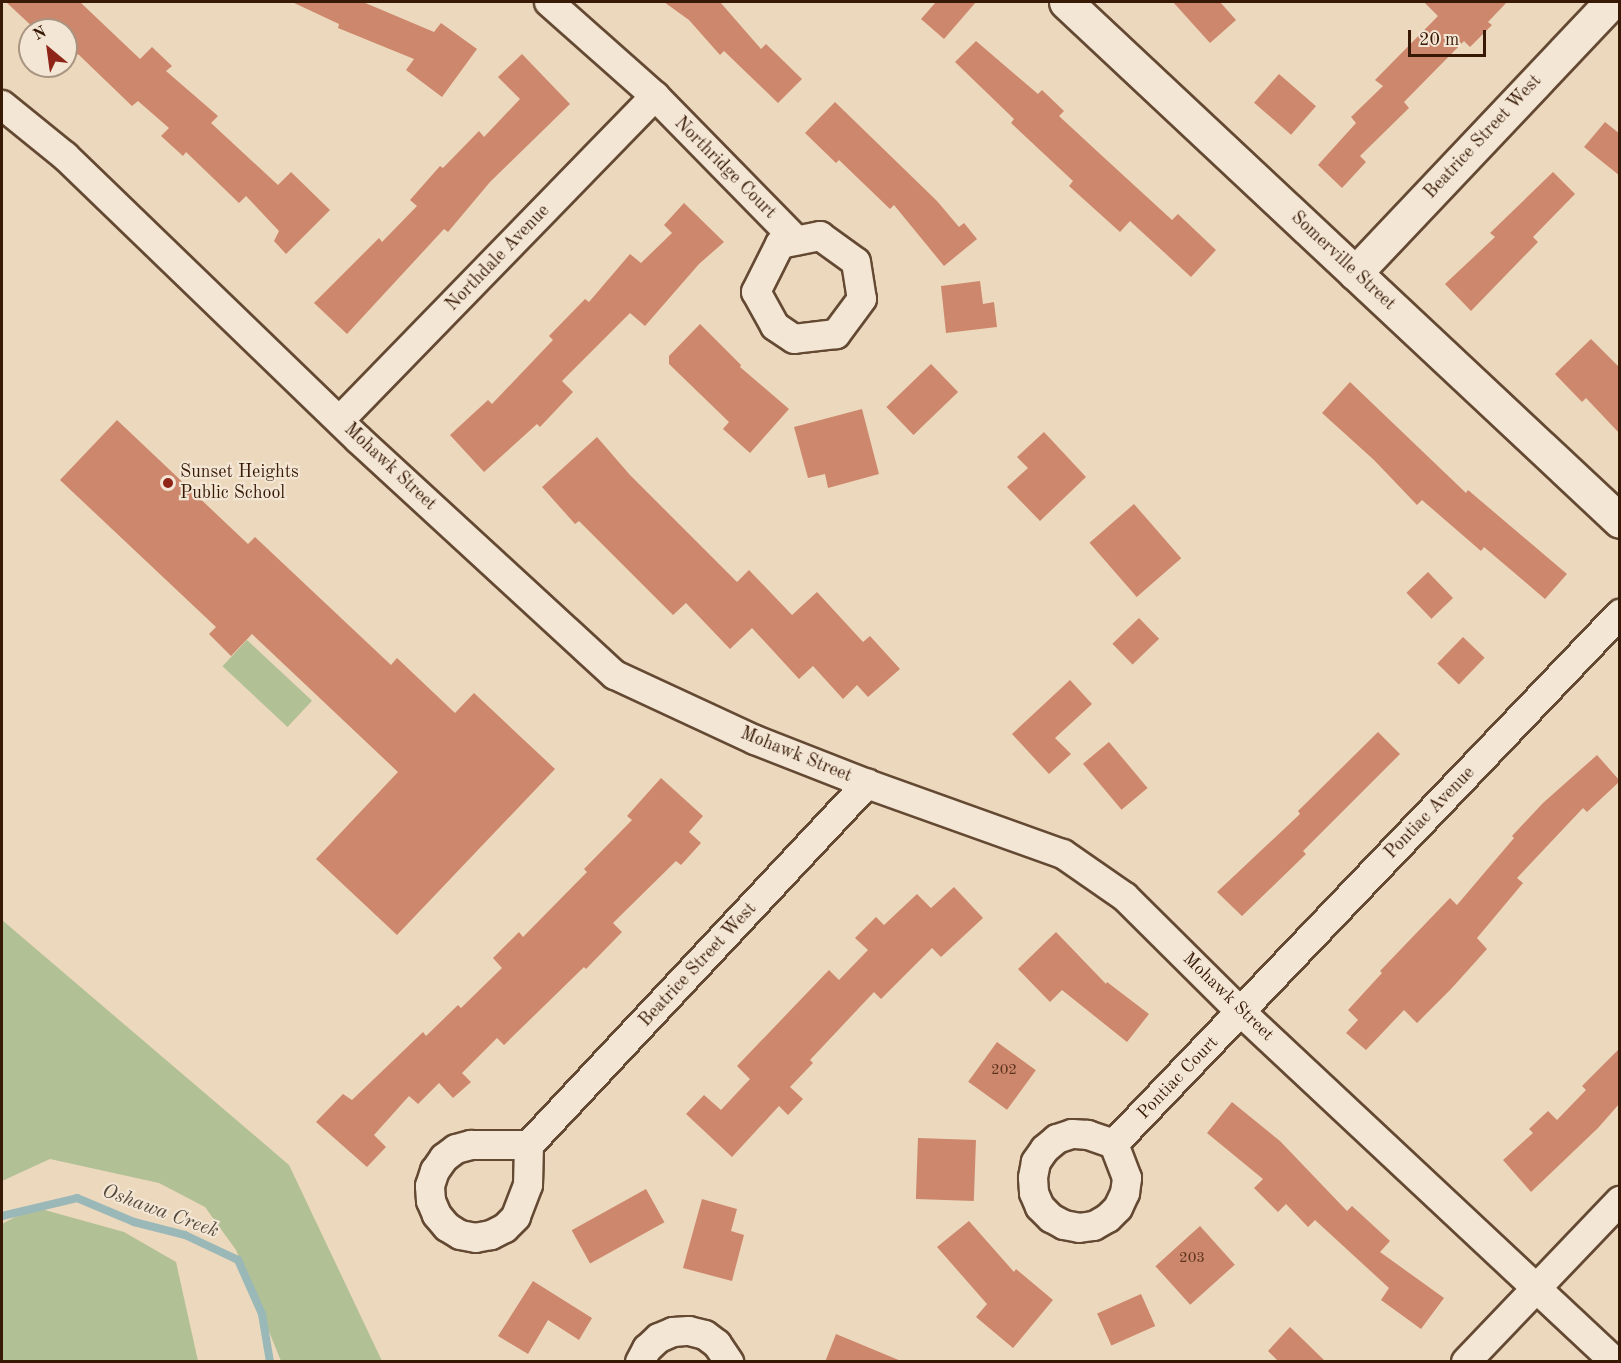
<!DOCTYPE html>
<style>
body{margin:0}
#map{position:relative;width:1621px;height:1363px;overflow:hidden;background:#ecd8bd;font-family:"Old Standard TT",serif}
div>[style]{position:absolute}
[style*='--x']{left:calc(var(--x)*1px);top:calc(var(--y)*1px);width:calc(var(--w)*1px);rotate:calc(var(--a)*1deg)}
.green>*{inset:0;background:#b2c095;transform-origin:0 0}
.stream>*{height:8px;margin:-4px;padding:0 4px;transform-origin:4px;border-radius:4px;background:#9ab8b8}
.building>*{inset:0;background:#cd876c;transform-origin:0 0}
.roads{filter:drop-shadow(2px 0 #644933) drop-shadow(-2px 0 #644933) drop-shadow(0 2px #644933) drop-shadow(0 -2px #644933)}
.street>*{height:28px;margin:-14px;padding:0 14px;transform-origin:14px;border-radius:14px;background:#f3e6d4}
.secondary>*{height:33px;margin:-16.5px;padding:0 16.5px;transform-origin:16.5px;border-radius:16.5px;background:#f3e6d4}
.dots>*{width:16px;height:16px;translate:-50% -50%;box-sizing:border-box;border:3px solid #f3e6d4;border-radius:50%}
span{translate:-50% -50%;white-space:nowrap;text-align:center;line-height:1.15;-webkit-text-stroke:4.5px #f3e6d4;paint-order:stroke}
.number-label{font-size:15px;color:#5c341f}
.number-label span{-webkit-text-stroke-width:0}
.street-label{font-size:18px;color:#371905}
.poi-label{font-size:18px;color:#371905}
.left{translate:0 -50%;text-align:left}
.water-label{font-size:20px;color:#55493b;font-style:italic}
.frame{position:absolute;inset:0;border:3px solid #371905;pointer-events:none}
.north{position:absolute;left:18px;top:18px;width:60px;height:60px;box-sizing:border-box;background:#f3e6d4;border:2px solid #a89481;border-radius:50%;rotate:331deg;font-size:16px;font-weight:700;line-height:24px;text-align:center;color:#371905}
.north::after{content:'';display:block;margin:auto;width:21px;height:27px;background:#8f2418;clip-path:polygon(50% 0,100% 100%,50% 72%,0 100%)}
.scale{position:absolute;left:1408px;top:30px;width:78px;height:27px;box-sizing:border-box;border:3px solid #371905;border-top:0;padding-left:8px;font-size:18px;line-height:21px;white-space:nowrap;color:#371905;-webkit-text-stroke:4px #f3e6d4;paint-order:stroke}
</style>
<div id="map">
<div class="green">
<div style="left:247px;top:640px;width:89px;height:36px;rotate:43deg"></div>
<div style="clip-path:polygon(2px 920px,289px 1165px,382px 1361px,281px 1361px,236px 1250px,205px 1207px,159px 1183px,50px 1159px,2px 1181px)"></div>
<div style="clip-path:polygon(34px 1207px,124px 1232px,176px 1262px,198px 1361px,2px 1361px,2px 1224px)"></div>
</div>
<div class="stream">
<div style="--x:2;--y:1216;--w:77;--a:-13.5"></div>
<div style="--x:77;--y:1198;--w:62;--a:22.8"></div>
<div style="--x:134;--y:1222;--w:53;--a:14.3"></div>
<div style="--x:185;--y:1235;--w:59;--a:25.3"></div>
<div style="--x:238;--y:1260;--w:59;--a:66"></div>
<div style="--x:262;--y:1314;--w:49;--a:80.5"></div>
</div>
<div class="building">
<div style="clip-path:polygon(6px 2px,80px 2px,140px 59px,152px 47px,172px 66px,166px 71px,218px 116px,211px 123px,278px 185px,291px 172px,330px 210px,286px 254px,274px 241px,279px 231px,246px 196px,239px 203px,186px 152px,183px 156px,161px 136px,169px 128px,138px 101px,132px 106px,78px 54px,66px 66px,66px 30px,36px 30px)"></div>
<div style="clip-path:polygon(292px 2px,363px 2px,434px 32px,441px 23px,477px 49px,442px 97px,406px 70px,414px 59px,338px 28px,339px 24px)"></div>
<div style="clip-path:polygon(664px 2px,720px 2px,761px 49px,766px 44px,802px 79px,778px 103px,724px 51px,720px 55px,689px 20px)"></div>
<div style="clip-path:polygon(936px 2px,976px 2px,944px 39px,921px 19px)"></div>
<div style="clip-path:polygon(1173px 2px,1220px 2px,1236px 20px,1210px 43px)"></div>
<div style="clip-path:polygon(1424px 2px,1507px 2px,1488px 22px,1492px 25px,1470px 47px,1464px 41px,1404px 102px,1409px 108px,1360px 156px,1366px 162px,1342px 188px,1318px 165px,1356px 123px,1351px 117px,1383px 86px,1375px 80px,1438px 16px)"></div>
<div style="clip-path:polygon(976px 41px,1038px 94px,1042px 90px,1064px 111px,1059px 116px,1099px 153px,1172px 220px,1178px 214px,1216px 250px,1191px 277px,1130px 221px,1120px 232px,1069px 186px,1073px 181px,1011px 123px,1014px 119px,955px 62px)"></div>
<div style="clip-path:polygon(522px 54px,570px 104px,490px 182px,448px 232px,444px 229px,347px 334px,314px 303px,379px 238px,382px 242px,417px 206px,410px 200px,440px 166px,443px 168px,479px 131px,484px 137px,520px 99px,498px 77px)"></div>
<div style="left:1279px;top:74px;width:49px;height:38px;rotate:41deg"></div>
<div style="clip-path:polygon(835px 102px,937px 201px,959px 227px,964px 223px,977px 239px,944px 266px,894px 205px,890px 209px,839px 160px,836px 163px,805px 133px)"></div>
<div style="clip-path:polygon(1605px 122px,1620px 134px,1620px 176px,1584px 147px)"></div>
<div style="clip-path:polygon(1553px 172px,1575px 194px,1533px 237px,1538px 242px,1471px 311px,1445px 284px,1495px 237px,1490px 233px)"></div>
<div style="clip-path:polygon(684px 203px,724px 242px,699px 264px,645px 326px,630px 313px,562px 381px,573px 392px,540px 427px,537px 424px,484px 472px,450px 435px,488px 400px,492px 404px,553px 340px,549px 336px,585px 299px,589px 302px,630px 254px,641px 263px,672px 233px,664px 225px)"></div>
<div style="clip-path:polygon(980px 281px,983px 304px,994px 302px,997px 327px,946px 333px,941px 286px)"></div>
<div style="clip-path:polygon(700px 324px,741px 365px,740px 367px,789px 409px,750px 453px,723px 429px,729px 422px,669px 364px,669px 356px)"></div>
<div style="clip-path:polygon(1591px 339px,1620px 368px,1620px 434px,1586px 398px,1582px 402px,1555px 374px)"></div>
<div style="left:931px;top:364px;width:39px;height:62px;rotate:46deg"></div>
<div style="clip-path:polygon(1350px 382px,1466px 493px,1468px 490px,1567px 574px,1545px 599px,1484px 547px,1481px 551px,1422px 500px,1417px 505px,1374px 460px,1322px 413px)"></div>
<div style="clip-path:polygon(862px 409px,879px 474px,828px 488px,825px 474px,808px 478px,794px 427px)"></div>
<div style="clip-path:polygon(117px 420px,248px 544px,255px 537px,391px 665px,397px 658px,455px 713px,474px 693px,555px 769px,397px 935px,316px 859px,398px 772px,252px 634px,231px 656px,209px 634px,216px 627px,60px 480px)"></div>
<div style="clip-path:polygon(1044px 432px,1086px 477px,1040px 521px,1007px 487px,1028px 468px,1017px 457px)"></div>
<div style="clip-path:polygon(597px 437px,630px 475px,737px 582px,749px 570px,792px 615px,817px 592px,863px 642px,870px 636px,900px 669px,868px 697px,857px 685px,843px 699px,813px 666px,799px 679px,752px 628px,730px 649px,686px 603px,673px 615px,579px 521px,575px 524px,542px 487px)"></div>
<div style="left:1134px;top:504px;width:72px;height:59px;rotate:49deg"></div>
<div style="left:1428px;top:572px;width:36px;height:30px;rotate:46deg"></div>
<div style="left:1139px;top:618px;width:29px;height:37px;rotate:46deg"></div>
<div style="left:1463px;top:637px;width:30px;height:37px;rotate:44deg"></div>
<div style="clip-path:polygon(1070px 680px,1092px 704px,1055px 738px,1071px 754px,1049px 774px,1012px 734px)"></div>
<div style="clip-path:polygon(1378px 732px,1400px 754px,1303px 851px,1306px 854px,1242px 916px,1217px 892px,1300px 814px,1298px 811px)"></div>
<div style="left:1109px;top:742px;width:60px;height:34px;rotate:50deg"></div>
<div style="clip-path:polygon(1597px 755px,1620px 781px,1587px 812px,1583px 808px,1517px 878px,1523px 883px,1477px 938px,1487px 949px,1451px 989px,1417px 1023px,1404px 1010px,1366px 1050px,1346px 1033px,1358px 1020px,1348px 1010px,1382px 973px,1380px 971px,1450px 898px,1457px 905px,1514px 838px,1512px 836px,1543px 803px)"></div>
<div style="clip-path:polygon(661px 778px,703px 816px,689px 832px,701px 843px,681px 865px,676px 861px,613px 923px,622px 932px,586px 969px,584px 967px,504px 1045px,497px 1038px,462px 1073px,471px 1082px,453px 1098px,439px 1083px,418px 1104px,409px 1096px,374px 1135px,386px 1147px,367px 1167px,316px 1122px,343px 1094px,352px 1100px,423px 1032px,426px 1036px,458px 1005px,461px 1008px,502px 968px,493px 958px,519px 932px,523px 937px,587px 872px,584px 869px,632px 820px,627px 816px)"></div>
<div style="clip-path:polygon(954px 887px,983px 918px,941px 957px,932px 948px,881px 999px,874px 992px,810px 1060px,813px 1063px,790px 1087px,803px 1099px,788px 1115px,779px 1106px,732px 1157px,686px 1114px,704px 1095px,721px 1110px,750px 1079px,737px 1066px,829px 970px,839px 980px,868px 950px,855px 938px,876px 917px,884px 925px,917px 894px,931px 908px)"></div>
<div style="clip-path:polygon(1056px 932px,1106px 984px,1107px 982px,1149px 1014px,1127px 1042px,1062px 990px,1050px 1002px,1018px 969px)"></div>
<div style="left:997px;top:1042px;width:48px;height:49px;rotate:36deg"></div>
<div style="clip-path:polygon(1620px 1048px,1620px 1103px,1598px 1128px,1531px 1192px,1503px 1160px,1533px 1133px,1529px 1129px,1548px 1111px,1557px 1120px,1586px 1090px,1582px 1086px)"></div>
<div style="clip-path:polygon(1232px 1102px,1280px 1141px,1347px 1211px,1352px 1206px,1390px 1241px,1380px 1252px,1444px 1298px,1421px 1329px,1381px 1300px,1389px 1288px,1315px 1220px,1308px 1227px,1286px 1204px,1278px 1212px,1254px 1188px,1263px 1179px,1207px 1133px)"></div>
<div style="left:918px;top:1138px;width:58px;height:61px;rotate:2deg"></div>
<div style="left:646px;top:1189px;width:38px;height:85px;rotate:61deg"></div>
<div style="clip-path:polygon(702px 1199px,737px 1209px,731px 1231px,744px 1235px,732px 1281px,683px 1268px)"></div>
<div style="clip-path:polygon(969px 1221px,1014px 1272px,1016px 1269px,1053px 1300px,1013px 1348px,976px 1317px,987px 1304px,937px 1247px)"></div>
<div style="left:1200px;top:1226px;width:52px;height:60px;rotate:48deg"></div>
<div style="clip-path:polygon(533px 1281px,592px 1318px,579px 1340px,548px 1320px,528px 1354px,498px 1336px)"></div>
<div style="left:1141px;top:1294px;width:35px;height:48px;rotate:66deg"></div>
<div style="clip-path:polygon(1290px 1327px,1326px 1362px,1279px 1362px,1268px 1351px)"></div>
<div style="clip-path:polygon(836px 1334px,901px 1361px,901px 1362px,825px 1362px)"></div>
</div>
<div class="roads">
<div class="street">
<div style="--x:549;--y:2;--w:142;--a:41.6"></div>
<div style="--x:655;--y:96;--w:202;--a:45.6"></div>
<div style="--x:2;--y:105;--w:81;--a:39"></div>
<div style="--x:65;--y:156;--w:407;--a:44"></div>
<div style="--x:358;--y:439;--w:349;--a:42.6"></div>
<div style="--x:615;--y:675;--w:154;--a:24.9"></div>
<div style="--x:755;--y:740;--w:120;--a:21.4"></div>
<div style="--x:867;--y:784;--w:208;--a:19.7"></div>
<div style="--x:1063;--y:854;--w:75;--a:34.7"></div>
<div style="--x:1125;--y:897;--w:163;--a:44.8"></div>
<div style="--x:1241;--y:1012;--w:512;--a:43.1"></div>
<div style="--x:820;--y:236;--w:44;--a:35.8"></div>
<div style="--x:856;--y:262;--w:37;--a:81"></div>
<div style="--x:862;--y:299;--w:44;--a:126.6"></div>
<div style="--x:836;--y:334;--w:42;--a:173.2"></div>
<div style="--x:794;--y:339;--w:23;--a:-146"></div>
<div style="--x:775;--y:326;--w:39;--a:-119"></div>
<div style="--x:756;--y:292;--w:54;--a:-63.4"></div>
<div style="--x:780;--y:244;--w:41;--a:-11.3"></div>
<div style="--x:340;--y:420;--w:452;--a:-45.8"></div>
<div style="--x:1114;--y:1144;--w:28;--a:-161"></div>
<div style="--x:1088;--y:1135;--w:16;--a:-176"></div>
<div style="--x:1072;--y:1134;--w:16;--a:162"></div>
<div style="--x:1057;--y:1139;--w:16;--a:140"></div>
<div style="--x:1045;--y:1149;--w:16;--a:125"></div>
<div style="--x:1036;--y:1162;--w:16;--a:101"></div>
<div style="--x:1033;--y:1178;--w:15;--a:86"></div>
<div style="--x:1034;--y:1193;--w:15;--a:67"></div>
<div style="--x:1040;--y:1207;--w:16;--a:45"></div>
<div style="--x:1051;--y:1218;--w:15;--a:28"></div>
<div style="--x:1064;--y:1225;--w:15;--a:11"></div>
<div style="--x:1079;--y:1228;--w:15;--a:-8"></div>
<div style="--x:1094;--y:1226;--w:16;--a:-30"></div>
<div style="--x:1108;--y:1218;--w:14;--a:-45"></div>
<div style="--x:1118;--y:1208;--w:17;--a:-65"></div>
<div style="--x:1125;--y:1193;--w:15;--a:-82"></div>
<div style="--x:1127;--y:1178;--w:36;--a:-111"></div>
<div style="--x:1114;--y:1144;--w:733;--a:-46.33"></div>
<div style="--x:529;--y:1145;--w:40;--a:91.4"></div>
<div style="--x:528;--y:1185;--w:34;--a:111"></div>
<div style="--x:516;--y:1217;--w:16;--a:135"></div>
<div style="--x:505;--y:1228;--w:16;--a:153"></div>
<div style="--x:491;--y:1235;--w:15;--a:169"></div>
<div style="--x:476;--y:1238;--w:16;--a:-169"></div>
<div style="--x:460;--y:1235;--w:15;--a:-148"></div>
<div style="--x:447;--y:1227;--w:16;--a:-130"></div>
<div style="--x:437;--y:1215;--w:15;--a:-113"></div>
<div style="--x:431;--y:1201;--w:15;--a:-94"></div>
<div style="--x:430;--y:1186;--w:16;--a:-72"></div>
<div style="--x:435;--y:1171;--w:16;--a:-55"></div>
<div style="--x:444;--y:1158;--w:15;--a:-37"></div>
<div style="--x:456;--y:1149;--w:16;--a:-15"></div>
<div style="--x:471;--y:1145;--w:58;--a:0"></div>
<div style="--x:529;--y:1145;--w:495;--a:-46.9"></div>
<div style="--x:640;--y:1362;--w:15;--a:-62"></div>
<div style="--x:647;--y:1349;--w:16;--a:-43"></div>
<div style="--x:659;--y:1338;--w:15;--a:-23"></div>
<div style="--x:673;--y:1332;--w:16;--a:-4"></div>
<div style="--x:689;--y:1331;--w:16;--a:14"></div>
<div style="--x:705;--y:1335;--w:15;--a:37"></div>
<div style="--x:717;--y:1344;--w:22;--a:56"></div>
<div style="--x:1466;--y:1362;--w:223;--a:-46.3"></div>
</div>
<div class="secondary">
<div style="--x:1066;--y:2;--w:759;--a:43.13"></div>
<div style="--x:1355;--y:273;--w:373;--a:-46.6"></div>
</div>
</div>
<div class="dots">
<div style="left:168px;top:483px;background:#8f2418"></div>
</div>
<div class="number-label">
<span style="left:1004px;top:1071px">202</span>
<span style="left:1192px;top:1259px">203</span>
</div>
<div class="street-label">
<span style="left:1483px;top:137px;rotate:-47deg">Beatrice Street West</span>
<span style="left:725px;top:168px;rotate:45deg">Northridge Court</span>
<span style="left:498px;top:258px;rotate:-46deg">Northdale Avenue</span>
<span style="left:1343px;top:261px;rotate:43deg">Somerville Street</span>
<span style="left:390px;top:467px;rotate:43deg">Mohawk Street</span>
<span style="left:796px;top:755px;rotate:22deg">Mohawk Street</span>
<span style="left:1430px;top:813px;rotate:-46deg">Pontiac Avenue</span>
<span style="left:698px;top:965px;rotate:-47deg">Beatrice Street West</span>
<span style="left:1228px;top:997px;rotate:44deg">Mohawk Street</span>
<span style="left:1178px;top:1078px;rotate:-46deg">Pontiac Court</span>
</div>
<div class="poi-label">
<span class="left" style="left:180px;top:483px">Sunset Heights<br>Public School</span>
</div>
<div class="water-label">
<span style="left:160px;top:1212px;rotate:20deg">Oshawa Creek</span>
</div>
<div class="frame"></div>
<div class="north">N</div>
<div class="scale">20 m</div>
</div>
